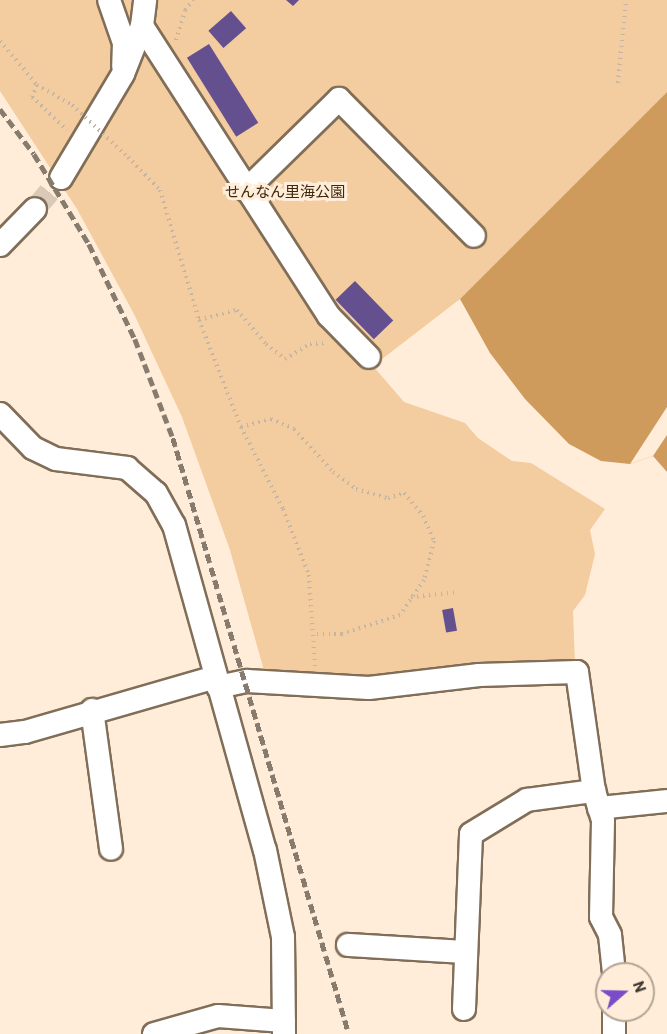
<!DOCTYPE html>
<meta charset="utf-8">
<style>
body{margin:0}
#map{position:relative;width:667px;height:1034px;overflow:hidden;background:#ffedd9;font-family:Barlow,"Noto Sans JP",sans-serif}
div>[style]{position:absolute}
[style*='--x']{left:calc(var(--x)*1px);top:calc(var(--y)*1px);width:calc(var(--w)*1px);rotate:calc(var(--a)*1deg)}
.green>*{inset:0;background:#f3cc9f}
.water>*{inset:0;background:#ce9b5c}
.pier>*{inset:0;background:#ffedd9}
.building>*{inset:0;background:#64508f;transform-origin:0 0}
.minor-tunnel>*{height:22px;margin-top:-11px;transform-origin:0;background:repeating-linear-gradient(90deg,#d9c9b7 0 22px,transparent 0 33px)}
.path>*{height:4px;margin-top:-2px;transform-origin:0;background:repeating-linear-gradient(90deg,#c3b4a3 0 1.5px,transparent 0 6px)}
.roads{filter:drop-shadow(2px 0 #816e58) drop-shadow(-2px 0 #816e58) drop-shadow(0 2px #816e58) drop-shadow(0 -2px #816e58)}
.minor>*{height:22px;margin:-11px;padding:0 11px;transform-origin:11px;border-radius:11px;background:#fff}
.rail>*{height:4.5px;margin-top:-2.25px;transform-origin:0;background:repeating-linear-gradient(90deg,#877b6d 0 9px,transparent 0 13.5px)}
.path-bridge>*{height:4px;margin-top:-2px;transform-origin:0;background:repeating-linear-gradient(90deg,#c3b4a3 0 1.5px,transparent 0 6px)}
span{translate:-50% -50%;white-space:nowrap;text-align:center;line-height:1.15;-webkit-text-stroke:6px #ffedd9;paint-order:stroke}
.park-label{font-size:15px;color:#3d280c}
.north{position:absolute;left:595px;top:962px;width:60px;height:60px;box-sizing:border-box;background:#ffedd9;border:2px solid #b3a595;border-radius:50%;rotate:70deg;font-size:16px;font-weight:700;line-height:24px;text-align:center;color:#41392f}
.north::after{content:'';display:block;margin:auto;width:21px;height:27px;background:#7a4dc6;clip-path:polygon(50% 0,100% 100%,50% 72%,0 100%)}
</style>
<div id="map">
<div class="green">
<div style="clip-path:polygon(0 0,667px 0,667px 92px,460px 299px,373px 366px,404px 402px,465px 423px,478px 438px,512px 461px,531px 463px,605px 509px,590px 530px,595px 554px,585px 595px,573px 611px,575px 665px,388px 680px,265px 674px,230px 550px,182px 417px,134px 314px,77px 209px,0 91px)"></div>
</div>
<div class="water">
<div style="clip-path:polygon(667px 92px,667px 472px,653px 456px,630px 464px,601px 461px,569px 444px,525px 399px,490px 353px,460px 299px)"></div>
</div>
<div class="pier">
<div style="clip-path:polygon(667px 407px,667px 435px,653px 456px,630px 464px)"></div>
</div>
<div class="building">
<div style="clip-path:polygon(286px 0,299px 0,293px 6px)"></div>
<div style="left:231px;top:11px;width:23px;height:30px;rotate:49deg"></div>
<div style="left:209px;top:44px;width:93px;height:26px;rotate:58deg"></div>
<div style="left:355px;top:281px;width:55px;height:27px;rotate:46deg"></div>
<div style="left:453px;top:608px;width:23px;height:11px;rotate:80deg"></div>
</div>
<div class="minor-tunnel">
<div style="--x:35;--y:209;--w:40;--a:-50"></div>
</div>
<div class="path">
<div style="--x:176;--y:40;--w:31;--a:-73"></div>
<div style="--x:185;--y:10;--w:13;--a:-51"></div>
<div style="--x:0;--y:41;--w:57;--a:49.9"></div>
<div style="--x:37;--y:85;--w:40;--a:29.7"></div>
<div style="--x:618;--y:83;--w:83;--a:-84.5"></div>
<div style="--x:37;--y:85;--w:13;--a:113"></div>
<div style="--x:32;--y:97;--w:48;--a:43.3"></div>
<div style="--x:128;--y:157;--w:46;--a:45.9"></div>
<div style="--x:160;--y:190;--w:136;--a:73.3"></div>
<div style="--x:199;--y:320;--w:115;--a:68.6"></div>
<div style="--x:241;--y:427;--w:92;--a:62.9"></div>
<div style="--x:283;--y:509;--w:71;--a:68.5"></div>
<div style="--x:309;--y:575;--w:91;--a:86.2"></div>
<div style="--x:199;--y:320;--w:39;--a:-15"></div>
<div style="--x:237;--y:310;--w:45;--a:49.5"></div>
<div style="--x:266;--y:344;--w:24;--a:38"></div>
<div style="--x:285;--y:359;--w:29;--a:-31"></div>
<div style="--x:310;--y:344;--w:17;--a:-3"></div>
<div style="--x:241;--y:427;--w:31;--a:-15"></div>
<div style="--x:271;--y:419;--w:25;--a:23"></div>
<div style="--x:294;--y:429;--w:58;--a:47.8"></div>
<div style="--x:333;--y:472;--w:29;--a:36"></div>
<div style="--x:356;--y:489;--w:33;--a:16"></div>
<div style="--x:388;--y:498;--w:17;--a:-17"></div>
<div style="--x:404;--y:493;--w:30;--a:50"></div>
<div style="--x:423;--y:516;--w:27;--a:66"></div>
<div style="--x:434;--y:541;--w:40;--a:104.4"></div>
<div style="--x:424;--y:580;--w:42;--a:124.4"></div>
<div style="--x:400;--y:615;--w:61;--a:161.9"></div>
<div style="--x:342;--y:634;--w:28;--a:180"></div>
<div style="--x:411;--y:597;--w:47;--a:-6.1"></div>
</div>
<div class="roads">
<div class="minor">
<div style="--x:109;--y:0;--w:46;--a:70.8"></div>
<div style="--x:124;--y:43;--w:23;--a:92"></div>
<div style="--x:142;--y:26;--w:345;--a:57.2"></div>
<div style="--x:329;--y:316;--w:57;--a:45.7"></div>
<div style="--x:61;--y:178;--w:121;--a:-59.2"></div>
<div style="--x:123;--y:74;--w:52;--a:-68.4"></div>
<div style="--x:142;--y:26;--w:26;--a:-83"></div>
<div style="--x:246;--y:190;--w:130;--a:-44.4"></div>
<div style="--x:339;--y:99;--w:192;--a:45.4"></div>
<div style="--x:0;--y:245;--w:50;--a:-45.8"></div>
<div style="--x:0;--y:414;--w:47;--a:45.9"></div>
<div style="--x:33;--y:448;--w:25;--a:26"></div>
<div style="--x:56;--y:459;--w:72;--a:7.2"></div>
<div style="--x:127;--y:468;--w:38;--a:41"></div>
<div style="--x:156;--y:493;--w:37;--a:61"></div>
<div style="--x:174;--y:525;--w:337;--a:74.4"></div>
<div style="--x:265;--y:850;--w:89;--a:78.3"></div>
<div style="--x:283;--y:937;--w:97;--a:89.4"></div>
<div style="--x:218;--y:687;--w:30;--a:-12"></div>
<div style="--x:247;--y:681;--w:122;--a:3.3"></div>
<div style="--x:369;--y:688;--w:111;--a:-6.7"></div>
<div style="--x:479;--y:675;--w:98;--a:-1.8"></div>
<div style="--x:577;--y:672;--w:120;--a:81.9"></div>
<div style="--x:594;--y:791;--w:31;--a:73"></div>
<div style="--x:603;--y:821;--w:96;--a:91.2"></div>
<div style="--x:601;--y:917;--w:20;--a:63"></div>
<div style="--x:610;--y:935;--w:39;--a:84"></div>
<div style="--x:92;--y:710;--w:140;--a:82.2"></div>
<div style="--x:0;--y:735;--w:25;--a:-7"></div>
<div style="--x:25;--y:732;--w:198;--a:-16.1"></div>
<div style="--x:599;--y:808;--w:68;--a:-5.9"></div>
<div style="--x:348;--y:945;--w:118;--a:3.4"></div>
<div style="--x:464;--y:1009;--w:175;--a:-87.7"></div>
<div style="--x:471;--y:834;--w:66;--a:-31.3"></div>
<div style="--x:527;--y:800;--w:68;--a:-7.7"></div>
<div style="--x:154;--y:1034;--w:66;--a:-15.7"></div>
<div style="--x:218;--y:1016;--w:66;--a:4.3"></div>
<div style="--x:614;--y:1034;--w:24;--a:-90"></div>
</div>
</div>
<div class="rail">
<div style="--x:0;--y:109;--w:56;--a:52.9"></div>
<div style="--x:34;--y:154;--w:105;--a:58.6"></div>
<div style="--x:89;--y:244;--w:106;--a:64.2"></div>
<div style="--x:135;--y:339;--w:106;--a:69"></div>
<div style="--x:173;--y:438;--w:621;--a:73.55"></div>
</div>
<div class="path-bridge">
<div style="--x:72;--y:105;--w:76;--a:42.9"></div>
</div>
<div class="park-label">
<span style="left:285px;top:192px">せんなん里海公園</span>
</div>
<div class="north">N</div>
</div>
